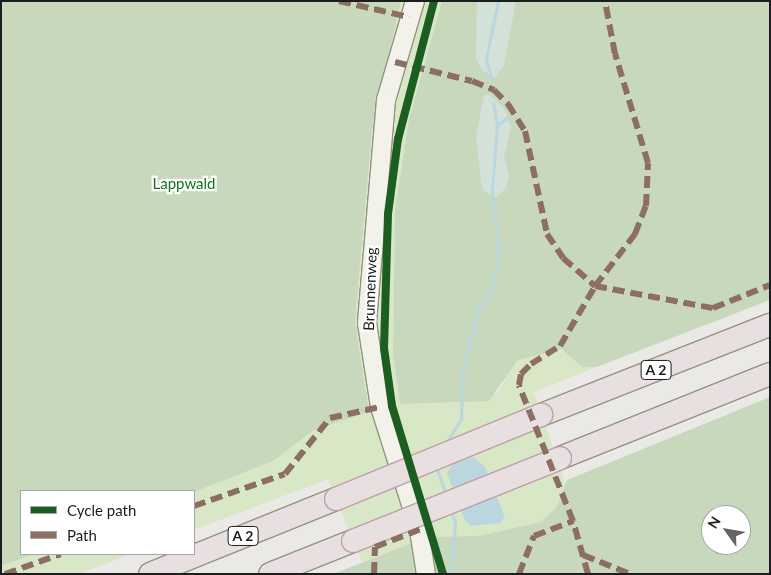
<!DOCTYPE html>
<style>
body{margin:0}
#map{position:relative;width:771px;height:575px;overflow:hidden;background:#ebe9e6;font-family:Lato,sans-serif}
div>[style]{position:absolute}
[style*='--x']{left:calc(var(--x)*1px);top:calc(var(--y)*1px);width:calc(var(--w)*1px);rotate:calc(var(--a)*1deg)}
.grass>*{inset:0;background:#d8e7c6}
.forest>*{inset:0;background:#c7d8bc}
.wetland>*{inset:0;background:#d4e1d9}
.water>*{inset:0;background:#bad6de}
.stream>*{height:3px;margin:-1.5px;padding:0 1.5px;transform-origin:1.5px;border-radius:1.5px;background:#bad6de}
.roads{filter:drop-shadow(1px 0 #92937f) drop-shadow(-1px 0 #92937f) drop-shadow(0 1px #92937f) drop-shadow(0 -1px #92937f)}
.secondary>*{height:18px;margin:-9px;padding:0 9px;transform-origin:9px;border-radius:9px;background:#f2f2ea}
.highway>*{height:22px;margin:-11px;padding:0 11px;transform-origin:11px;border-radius:11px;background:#e8dfe0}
.bridges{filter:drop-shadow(1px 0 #be9ea8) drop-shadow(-1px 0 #be9ea8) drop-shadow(0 1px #be9ea8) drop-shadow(0 -1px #be9ea8)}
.highway-bridge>*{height:22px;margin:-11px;padding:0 11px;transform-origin:11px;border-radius:11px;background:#e8dfe0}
.quiet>*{height:6px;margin-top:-3px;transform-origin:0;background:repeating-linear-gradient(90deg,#8d6e63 0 12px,transparent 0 18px)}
.cycleway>*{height:8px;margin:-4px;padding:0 4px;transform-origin:4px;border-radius:4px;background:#1b5e20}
span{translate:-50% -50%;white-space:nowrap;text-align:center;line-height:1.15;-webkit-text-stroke:4.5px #fff;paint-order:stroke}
.shield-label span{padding:1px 4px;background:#fff;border:1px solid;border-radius:4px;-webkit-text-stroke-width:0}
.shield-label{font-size:14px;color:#1d1d1d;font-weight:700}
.park-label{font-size:15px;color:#107617}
.street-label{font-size:15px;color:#1d1d1d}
.frame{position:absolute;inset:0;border:2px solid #1d1d1d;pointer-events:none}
.legend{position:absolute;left:20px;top:490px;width:175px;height:65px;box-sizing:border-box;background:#fff;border:1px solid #a5a5a5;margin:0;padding:6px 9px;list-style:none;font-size:15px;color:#1d1d1d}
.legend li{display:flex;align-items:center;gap:10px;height:25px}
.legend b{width:25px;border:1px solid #a5a5a5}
.north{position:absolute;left:701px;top:505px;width:50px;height:50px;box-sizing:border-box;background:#fff;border:1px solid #a5a5a5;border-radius:50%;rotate:302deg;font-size:14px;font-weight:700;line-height:20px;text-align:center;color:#1d1d1d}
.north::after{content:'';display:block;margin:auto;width:18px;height:22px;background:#656463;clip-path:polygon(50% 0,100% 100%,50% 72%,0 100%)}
</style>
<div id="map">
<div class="grass">
<div style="clip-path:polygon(401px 1px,442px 1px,409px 119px,395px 209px,393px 355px,400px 404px,497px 393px,517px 360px,562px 349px,582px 367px,597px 367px,534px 392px,567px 488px,557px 507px,541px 522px,478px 536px,427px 537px,362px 562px,328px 479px,194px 530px,194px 492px,273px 461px,314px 430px,369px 412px,355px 321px,372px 131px)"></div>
<div style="clip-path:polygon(35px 554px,131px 554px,79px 574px,1px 574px,1px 566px)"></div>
</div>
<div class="forest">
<div style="clip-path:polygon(1px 1px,401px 1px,372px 131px,355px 321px,369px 412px,314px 430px,273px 461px,194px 492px,21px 491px,21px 554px,35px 554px,1px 566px)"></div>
<div style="clip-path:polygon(442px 1px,770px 1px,770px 300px,597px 367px,582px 367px,562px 349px,518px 360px,489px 401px,400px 404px,393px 355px,395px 209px,409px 119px)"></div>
<div style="clip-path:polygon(evenodd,770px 397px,770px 574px,333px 574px,427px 537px,478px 536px,541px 522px,557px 507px,567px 480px,770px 397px,711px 515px,741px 515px,741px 545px,711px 545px,711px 515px)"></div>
</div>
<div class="wetland">
<div style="clip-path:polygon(477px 1px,516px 1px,504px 65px,495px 78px,482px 70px,476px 59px)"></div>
<div style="clip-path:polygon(484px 95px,490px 95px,506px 111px,511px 127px,504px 157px,509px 175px,506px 188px,495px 198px,483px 190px,481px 182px,476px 136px)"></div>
</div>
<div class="water">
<div style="clip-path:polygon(473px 457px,485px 467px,505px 517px,500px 523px,470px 526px,464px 518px,447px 473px,453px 464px)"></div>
</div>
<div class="stream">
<div style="--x:492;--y:80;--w:22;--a:-106"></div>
<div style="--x:486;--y:59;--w:59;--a:-78.3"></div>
<div style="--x:497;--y:125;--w:14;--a:-36"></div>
<div style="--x:446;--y:443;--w:28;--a:-58"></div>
<div style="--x:461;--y:419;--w:49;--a:-87.7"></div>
<div style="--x:463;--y:370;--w:66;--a:-76"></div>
<div style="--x:479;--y:306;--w:14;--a:-39"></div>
<div style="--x:490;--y:297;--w:45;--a:-78.4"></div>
<div style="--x:499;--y:253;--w:62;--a:-96.4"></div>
<div style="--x:492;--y:191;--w:66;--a:-85.7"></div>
<div style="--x:497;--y:125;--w:22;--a:-100"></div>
<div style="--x:436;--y:466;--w:31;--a:71"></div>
<div style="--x:451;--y:574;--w:51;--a:-85.5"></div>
<div style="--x:455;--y:523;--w:13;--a:-108"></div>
</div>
<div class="roads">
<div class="secondary">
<div style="--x:415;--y:1;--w:103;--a:106.3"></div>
<div style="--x:386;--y:100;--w:224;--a:94.9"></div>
<div style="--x:367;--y:323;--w:85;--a:81.2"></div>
<div style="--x:380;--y:407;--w:129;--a:72.4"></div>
<div style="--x:419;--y:530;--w:45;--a:81"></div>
</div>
<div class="highway">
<div style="--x:541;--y:415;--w:246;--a:-21.5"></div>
<div style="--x:560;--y:458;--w:226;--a:-21.8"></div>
<div style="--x:150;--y:574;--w:201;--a:-22"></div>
<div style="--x:270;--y:574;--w:89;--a:-21.7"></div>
</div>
</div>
<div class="bridges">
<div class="highway-bridge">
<div style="--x:336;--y:499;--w:222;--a:-22.3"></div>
<div style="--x:353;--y:541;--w:223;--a:-21.8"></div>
</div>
</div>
<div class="quiet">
<div style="--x:339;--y:1;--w:72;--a:12.9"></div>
<div style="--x:395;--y:62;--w:79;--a:13.9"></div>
<div style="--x:472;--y:81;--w:24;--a:22"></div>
<div style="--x:494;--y:90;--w:20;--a:45"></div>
<div style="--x:508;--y:104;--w:32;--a:58"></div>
<div style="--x:525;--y:131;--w:105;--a:77.9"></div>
<div style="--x:547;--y:234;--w:29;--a:56"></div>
<div style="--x:563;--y:258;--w:43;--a:41.2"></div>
<div style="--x:595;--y:286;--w:120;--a:10.6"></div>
<div style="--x:713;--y:308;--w:61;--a:-22"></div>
<div style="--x:194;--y:506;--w:96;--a:-19.4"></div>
<div style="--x:285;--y:474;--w:72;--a:-51.2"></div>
<div style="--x:330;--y:418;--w:51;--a:-12.4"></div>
<div style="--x:583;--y:555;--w:51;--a:22"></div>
<div style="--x:5;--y:574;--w:59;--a:-19.7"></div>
<div style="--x:374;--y:574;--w:27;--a:-88"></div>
<div style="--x:375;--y:547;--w:55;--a:-21.4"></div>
<div style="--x:519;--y:574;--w:41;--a:-68.5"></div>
<div style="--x:534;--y:536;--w:42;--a:-21"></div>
<div style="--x:588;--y:574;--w:55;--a:-105.8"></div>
<div style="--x:573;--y:521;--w:146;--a:-111.7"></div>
<div style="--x:519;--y:385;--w:11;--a:-80"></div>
<div style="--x:521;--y:374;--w:14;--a:-45"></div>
<div style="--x:531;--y:364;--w:34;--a:-32"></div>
<div style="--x:560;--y:346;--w:69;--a:-59.7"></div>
<div style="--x:595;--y:286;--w:66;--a:-52.4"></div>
<div style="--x:635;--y:234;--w:30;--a:-69"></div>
<div style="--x:646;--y:206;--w:43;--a:-87.3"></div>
<div style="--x:648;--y:163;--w:114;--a:-106.8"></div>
<div style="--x:615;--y:54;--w:54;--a:-100.7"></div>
</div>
<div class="cycleway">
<div style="--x:434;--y:1;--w:143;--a:104.6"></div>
<div style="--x:398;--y:139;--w:76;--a:97.6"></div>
<div style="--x:388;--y:214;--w:134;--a:91.7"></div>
<div style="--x:384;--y:348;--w:59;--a:82.1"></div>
<div style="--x:392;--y:406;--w:176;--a:73.1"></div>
</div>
<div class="shield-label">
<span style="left:656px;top:370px">A 2</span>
<span style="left:243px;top:536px">A 2</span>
</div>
<div class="park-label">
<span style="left:184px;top:184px">Lappwald</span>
</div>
<div class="street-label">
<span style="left:370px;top:289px;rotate:-88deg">Brunnenweg</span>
</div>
<div class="frame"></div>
<ul class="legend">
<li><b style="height:6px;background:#1b5e20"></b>Cycle path</li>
<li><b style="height:6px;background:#8d6e63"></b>Path</li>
</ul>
<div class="north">N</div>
</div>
